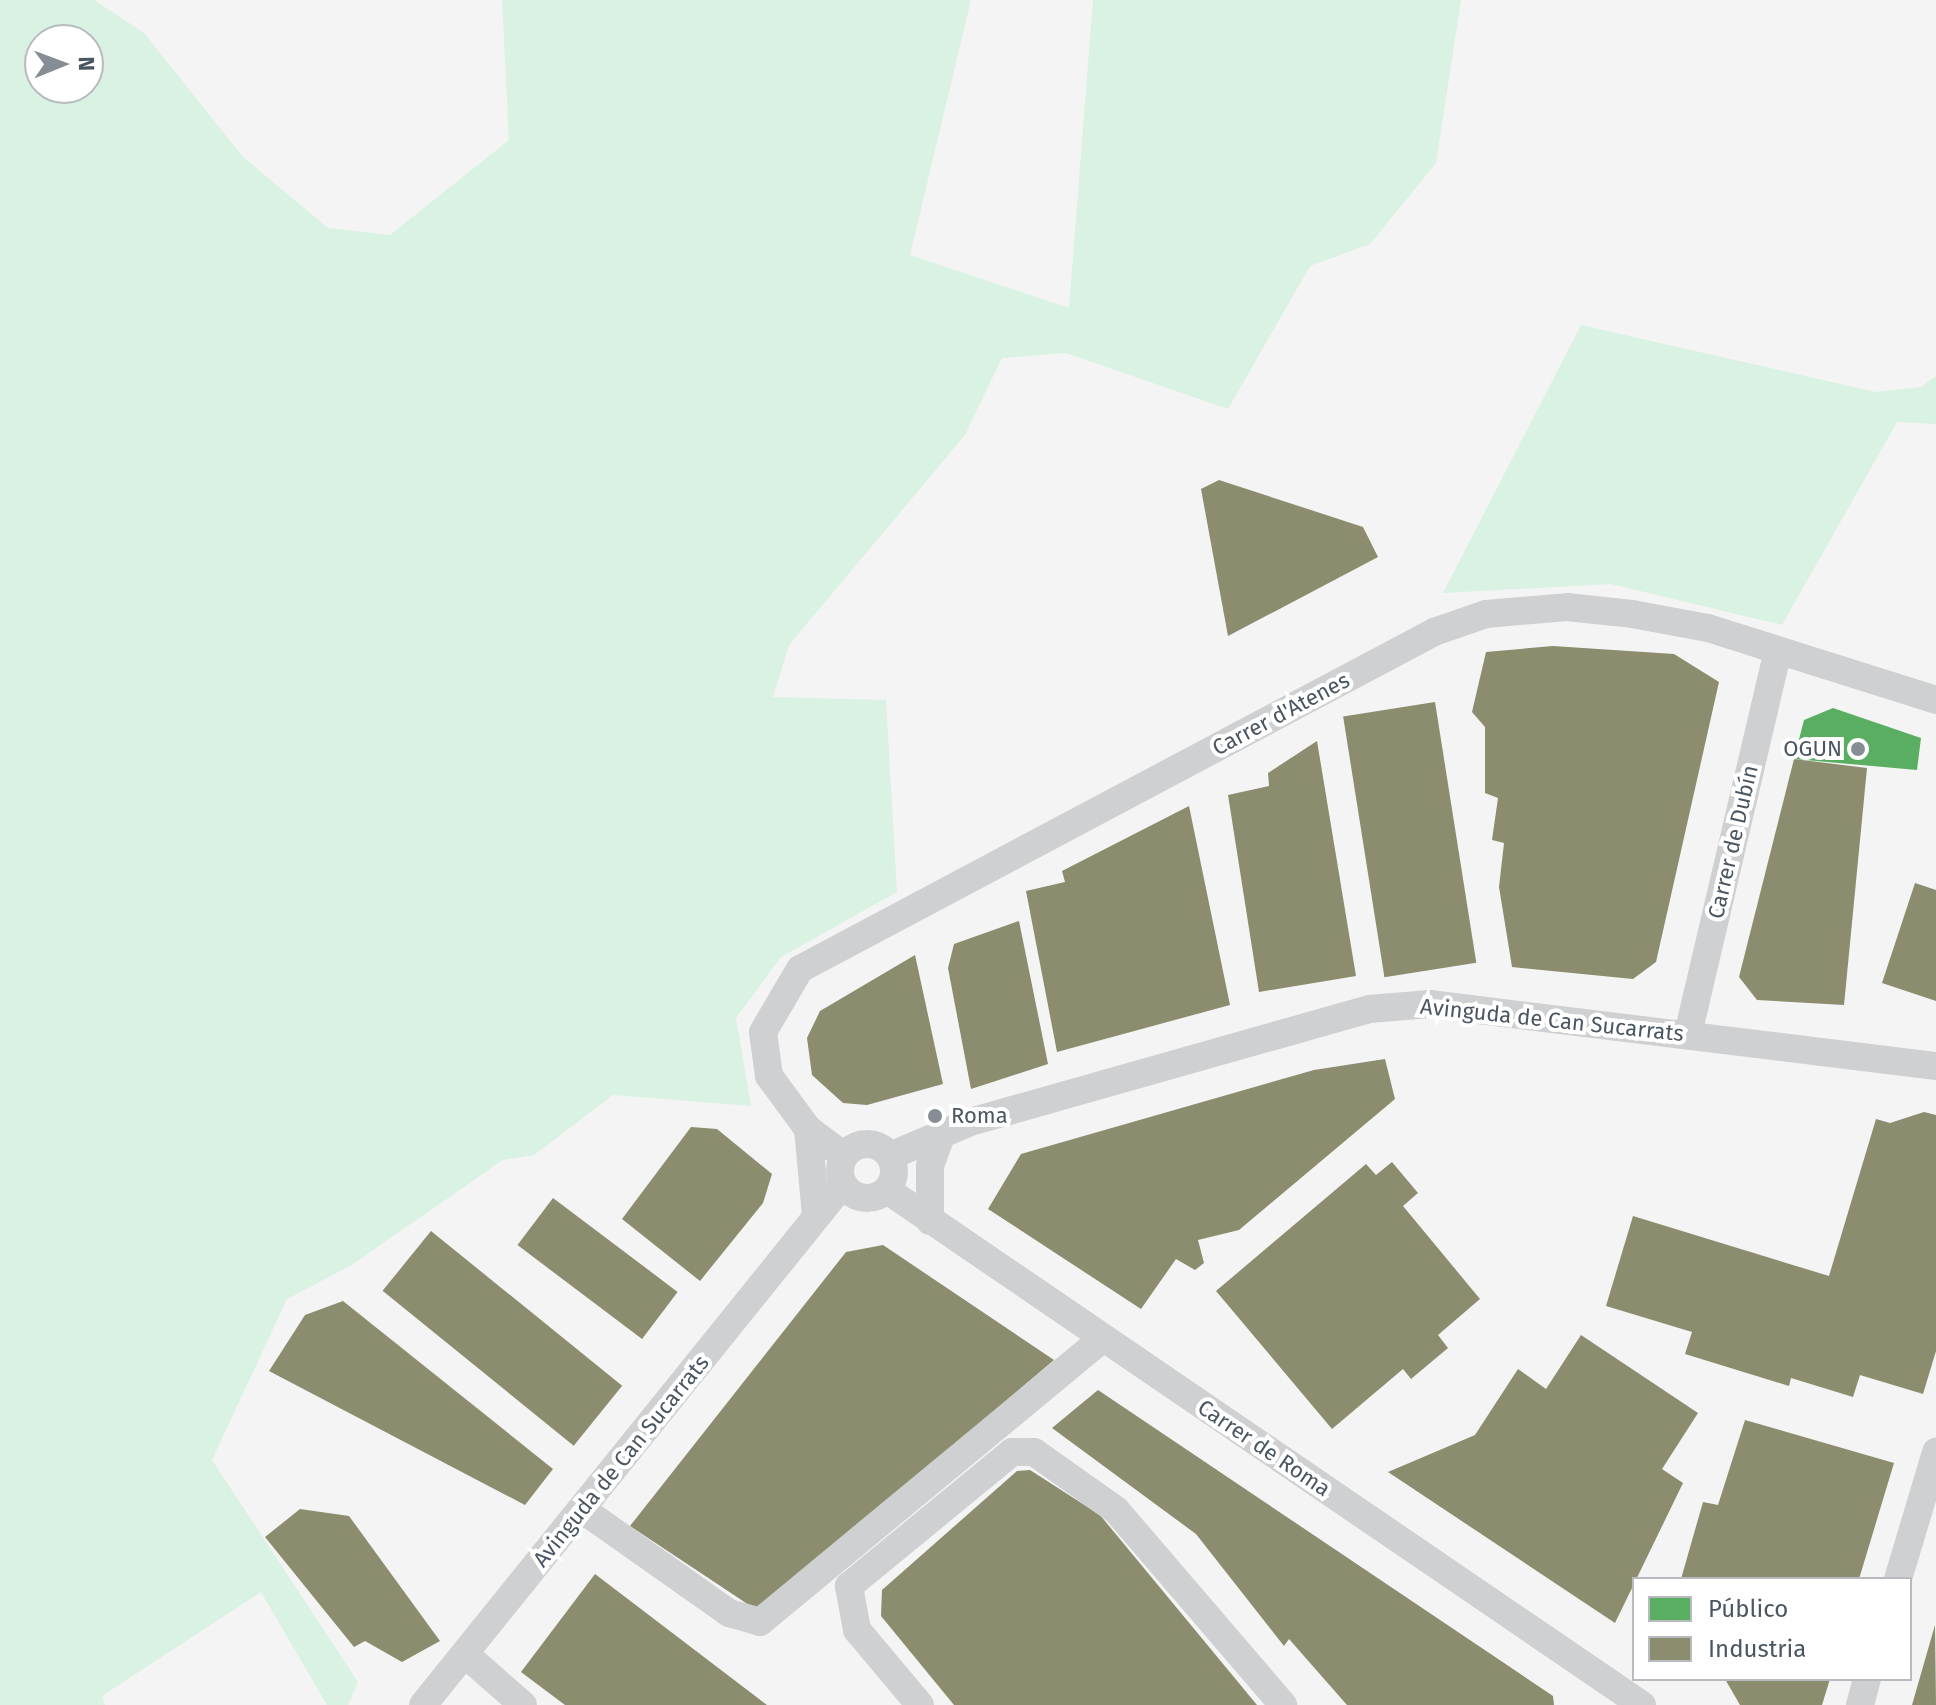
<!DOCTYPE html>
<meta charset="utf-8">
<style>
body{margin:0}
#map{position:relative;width:1936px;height:1705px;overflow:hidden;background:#f4f4f4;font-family:"Fira Sans",sans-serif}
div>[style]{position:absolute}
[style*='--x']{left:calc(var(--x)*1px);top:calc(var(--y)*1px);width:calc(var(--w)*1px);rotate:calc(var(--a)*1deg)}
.green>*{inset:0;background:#d9f2e3}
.public>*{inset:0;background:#5aae61}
.industry>*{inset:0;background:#8c8c6e;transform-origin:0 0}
.minor>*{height:28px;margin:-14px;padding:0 14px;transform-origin:14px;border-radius:14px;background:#ced0d2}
.minor>.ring{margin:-14px;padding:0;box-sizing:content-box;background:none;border:28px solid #ced0d2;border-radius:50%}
.dots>*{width:22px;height:22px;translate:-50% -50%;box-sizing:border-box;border:4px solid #fff;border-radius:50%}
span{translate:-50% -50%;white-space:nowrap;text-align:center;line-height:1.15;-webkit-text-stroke:8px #fff;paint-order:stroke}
.street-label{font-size:22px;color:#4a5661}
.poi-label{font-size:22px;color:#4a5661}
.right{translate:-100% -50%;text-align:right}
.left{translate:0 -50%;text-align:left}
.legend{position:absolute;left:1632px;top:1577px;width:280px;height:104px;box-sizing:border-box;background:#fff;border:2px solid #b7bbc0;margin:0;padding:10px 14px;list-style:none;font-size:24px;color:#4a5661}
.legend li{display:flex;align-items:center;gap:16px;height:40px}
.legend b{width:40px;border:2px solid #b7bbc0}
.north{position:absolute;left:24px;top:24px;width:80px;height:80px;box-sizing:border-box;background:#fff;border:2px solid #b7bbc0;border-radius:50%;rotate:89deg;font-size:22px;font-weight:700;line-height:32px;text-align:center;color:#4a5661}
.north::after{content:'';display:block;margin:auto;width:28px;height:36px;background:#868d94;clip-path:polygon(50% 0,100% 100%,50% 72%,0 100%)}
</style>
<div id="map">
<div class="green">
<div style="clip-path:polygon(evenodd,0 0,94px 0,144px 33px,243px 157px,328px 228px,390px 235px,509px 140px,502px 0,971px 0,910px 255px,1069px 308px,1093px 0,1461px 0,1436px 163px,1370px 244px,1310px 266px,1228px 409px,1066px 353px,1002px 358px,965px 435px,789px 645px,773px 697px,886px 700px,897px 892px,781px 957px,736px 1018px,751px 1106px,613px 1095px,534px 1155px,503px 1160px,350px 1266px,287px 1299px,212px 1460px,358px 1682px,348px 1705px,327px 1705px,261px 1592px,102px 1696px,105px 1705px,0 1705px,0 0,40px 40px,88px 40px,88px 88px,40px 88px,40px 40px)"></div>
<div style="clip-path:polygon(1581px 325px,1876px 392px,1921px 387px,1936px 376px,1936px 424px,1897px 422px,1782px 625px,1611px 584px,1443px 593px)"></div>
</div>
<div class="public">
<div style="clip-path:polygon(1833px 708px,1921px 738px,1917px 770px,1794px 759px,1804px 720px)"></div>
</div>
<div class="industry">
<div style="clip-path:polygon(1219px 480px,1363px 527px,1378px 557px,1228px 636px,1201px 489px)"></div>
<div style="clip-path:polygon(1553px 646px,1674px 654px,1719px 682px,1656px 962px,1633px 979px,1512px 967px,1499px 887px,1504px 843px,1492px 840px,1498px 798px,1485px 793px,1485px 727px,1472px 712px,1486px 652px)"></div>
<div style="left:1435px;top:702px;width:264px;height:93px;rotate:81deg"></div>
<div style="clip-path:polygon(1317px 741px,1356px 976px,1259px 992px,1228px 795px,1269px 786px,1268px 773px)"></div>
<div style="clip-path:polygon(1794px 759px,1867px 768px,1844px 1005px,1757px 1000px,1739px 977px)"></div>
<div style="clip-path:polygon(1189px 806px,1230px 1005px,1057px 1052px,1026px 891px,1065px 882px,1062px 871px)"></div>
<div style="clip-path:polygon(1915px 883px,1936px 890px,1936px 1001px,1882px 983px)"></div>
<div style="clip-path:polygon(1019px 921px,1048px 1064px,971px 1089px,948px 968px,954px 944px)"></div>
<div style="clip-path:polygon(915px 955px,943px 1084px,867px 1105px,843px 1103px,812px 1075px,807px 1038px,820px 1011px)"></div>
<div style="clip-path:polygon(1385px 1059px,1395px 1099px,1239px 1230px,1198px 1240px,1204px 1263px,1195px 1270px,1176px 1259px,1141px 1309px,988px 1209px,1021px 1154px,1314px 1070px)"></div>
<div style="clip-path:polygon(1924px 1112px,1936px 1115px,1936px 1351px,1923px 1394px,1860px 1375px,1853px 1397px,1791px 1378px,1789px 1386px,1685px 1354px,1692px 1332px,1606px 1306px,1633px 1216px,1829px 1276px,1876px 1119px,1890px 1123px)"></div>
<div style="clip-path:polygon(691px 1127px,717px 1129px,772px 1174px,763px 1203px,700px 1281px,622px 1219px)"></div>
<div style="clip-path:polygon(1392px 1162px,1418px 1193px,1403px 1206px,1480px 1299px,1438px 1335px,1448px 1348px,1411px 1379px,1403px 1369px,1332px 1429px,1216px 1291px,1366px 1164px,1376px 1175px)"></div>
<div style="left:553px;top:1198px;width:156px;height:59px;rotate:37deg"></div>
<div style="left:431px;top:1231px;width:246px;height:77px;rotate:39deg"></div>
<div style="clip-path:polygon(883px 1245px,1054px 1360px,758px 1611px,630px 1526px,846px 1252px)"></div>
<div style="clip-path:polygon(343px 1301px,553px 1469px,525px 1505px,269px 1371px,305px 1315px)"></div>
<div style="clip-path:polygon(1581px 1335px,1698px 1413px,1662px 1469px,1683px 1483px,1615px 1623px,1388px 1472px,1475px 1435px,1518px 1369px,1546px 1389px)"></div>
<div style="clip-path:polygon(1098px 1390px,1553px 1696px,1554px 1705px,1347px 1705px,1289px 1639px,1284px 1646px,1196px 1534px,1052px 1428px)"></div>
<div style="clip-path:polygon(1745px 1420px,1894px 1463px,1859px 1579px,1681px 1579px,1703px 1502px,1718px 1505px)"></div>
<div style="clip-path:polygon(1030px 1470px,1100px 1515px,1257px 1705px,954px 1705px,881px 1616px,882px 1590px,1017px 1471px)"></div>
<div style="clip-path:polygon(300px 1509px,349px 1516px,440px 1641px,402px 1662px,365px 1641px,354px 1647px,265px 1537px)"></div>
<div style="clip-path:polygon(595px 1574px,767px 1705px,565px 1705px,521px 1672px)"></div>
<div style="clip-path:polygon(1935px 1625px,1936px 1705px,1912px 1705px)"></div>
<div style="clip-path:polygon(1725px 1679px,1830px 1679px,1822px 1705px,1740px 1705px)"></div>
</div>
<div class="minor">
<div style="--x:1688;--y:1034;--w:393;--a:-76.8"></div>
<div style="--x:808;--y:1129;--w:86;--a:84.7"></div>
<div class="ring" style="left:840px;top:1144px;width:26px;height:26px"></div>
<div style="--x:844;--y:1156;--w:45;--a:-143.1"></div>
<div style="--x:808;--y:1129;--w:66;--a:-126.3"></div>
<div style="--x:769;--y:1076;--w:44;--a:-97.8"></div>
<div style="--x:763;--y:1032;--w:73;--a:-59.6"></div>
<div style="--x:800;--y:969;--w:718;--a:-27.99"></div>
<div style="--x:1434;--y:632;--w:55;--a:-19.1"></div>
<div style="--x:1486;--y:614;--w:81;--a:-4.9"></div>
<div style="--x:1567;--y:607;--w:65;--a:6.1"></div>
<div style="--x:1632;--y:614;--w:77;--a:10.4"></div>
<div style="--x:1708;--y:628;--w:239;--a:17.5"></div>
<div style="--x:890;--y:1156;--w:87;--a:-23"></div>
<div style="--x:970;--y:1122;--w:416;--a:-15.8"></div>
<div style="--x:1370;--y:1009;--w:60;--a:-4.8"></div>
<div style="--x:1430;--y:1004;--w:510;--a:6.99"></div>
<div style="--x:887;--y:1190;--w:914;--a:34.3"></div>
<div style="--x:930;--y:1221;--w:55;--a:-90"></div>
<div style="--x:930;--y:1166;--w:37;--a:-70"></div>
<div style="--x:583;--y:1510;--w:179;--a:35.2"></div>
<div style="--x:729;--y:1613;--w:32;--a:16"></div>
<div style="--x:760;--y:1622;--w:444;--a:-39.6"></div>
<div style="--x:1898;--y:1579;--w:133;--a:-73.3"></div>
<div style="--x:465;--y:1654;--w:77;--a:41.3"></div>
<div style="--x:423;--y:1705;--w:669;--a:-51.13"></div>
<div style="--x:920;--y:1705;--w:98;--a:-130"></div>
<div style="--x:857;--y:1630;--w:45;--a:-100.3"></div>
<div style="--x:849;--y:1586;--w:211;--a:-39.4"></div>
<div style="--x:1012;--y:1452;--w:22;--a:0"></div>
<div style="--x:1034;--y:1452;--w:100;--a:35.3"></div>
<div style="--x:1116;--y:1510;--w:257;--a:49.4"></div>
<div style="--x:1860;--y:1705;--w:27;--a:-75"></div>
</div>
<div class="dots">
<div style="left:1858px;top:749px;background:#868d94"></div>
<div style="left:935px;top:1116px;background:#868d94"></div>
</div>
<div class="street-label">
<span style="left:1281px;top:714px;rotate:-28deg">Carrer d'Atenes</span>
<span style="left:1733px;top:842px;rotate:-77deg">Carrer de Dubín</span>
<span style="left:1552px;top:1020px;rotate:6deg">Avinguda de Can Sucarrats</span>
<span style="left:1264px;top:1448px;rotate:34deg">Carrer de Roma</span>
<span style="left:621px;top:1461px;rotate:-51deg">Avinguda de Can Sucarrats</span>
</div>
<div class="poi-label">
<span class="right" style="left:1842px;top:749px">OGUN</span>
<span class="left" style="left:951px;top:1116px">Roma</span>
</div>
<ul class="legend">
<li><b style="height:22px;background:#5aae61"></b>Público</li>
<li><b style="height:22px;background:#8c8c6e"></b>Industria</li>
</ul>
<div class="north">N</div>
</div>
